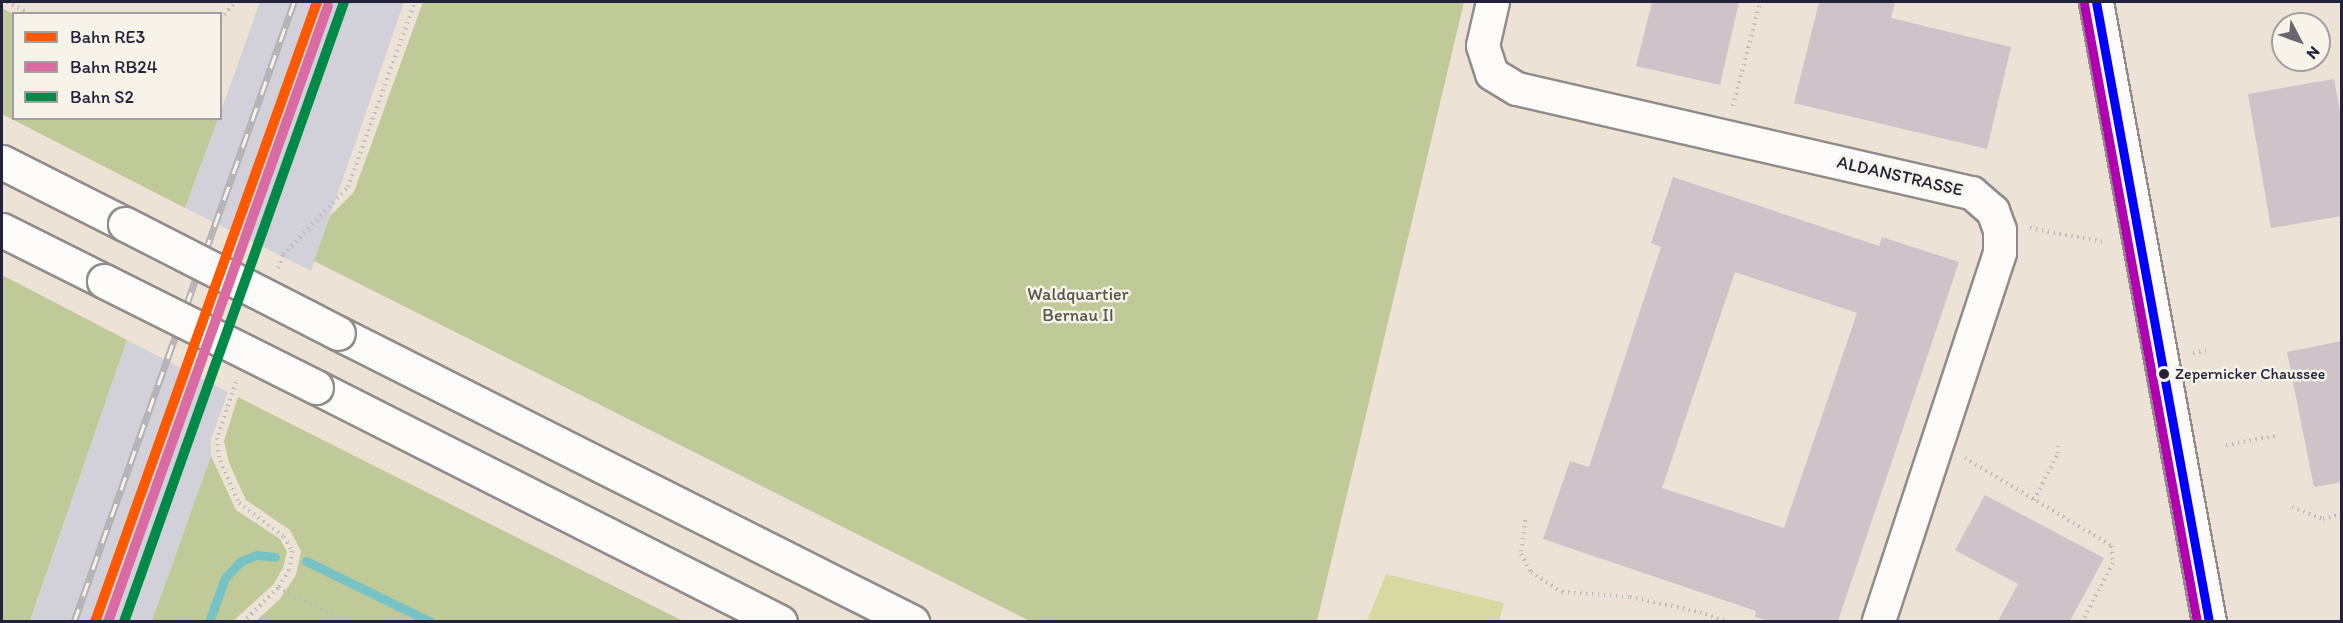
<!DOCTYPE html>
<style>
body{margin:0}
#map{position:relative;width:2343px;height:623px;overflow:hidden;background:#ece2d5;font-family:Itim,sans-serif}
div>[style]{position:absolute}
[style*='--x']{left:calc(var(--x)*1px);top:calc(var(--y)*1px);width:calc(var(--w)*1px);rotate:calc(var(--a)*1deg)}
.industrial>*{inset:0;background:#d2d1da}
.green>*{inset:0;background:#d7daa0}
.forest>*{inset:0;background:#c0c998}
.stream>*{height:9px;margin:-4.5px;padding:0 4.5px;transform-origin:4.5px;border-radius:4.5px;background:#76c2c4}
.building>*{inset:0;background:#cec3c8}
.path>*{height:4px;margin-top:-2px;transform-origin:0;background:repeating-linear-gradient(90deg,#bdbbbc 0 1.5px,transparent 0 6px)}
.roads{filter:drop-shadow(2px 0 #918c89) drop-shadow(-2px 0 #918c89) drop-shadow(0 2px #918c89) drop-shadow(0 -2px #918c89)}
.street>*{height:32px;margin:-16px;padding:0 16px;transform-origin:16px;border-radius:16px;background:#fcfbf9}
.secondary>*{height:33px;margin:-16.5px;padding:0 16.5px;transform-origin:16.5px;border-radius:16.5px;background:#fcfbf9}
.highway>*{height:33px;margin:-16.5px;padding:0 16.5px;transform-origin:16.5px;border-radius:16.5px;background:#fcfbf9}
.rail>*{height:7px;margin-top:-3.5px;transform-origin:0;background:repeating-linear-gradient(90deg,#f7f3e8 0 14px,#b4b2b4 0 28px);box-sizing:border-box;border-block:2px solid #b4b2b4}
.bridges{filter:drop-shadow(2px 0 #918c89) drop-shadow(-2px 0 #918c89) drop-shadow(0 2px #918c89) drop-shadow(0 -2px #918c89)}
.highway-bridge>*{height:33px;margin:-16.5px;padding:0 16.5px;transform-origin:16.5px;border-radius:16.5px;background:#fcfbf9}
.bus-1>*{height:9px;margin:-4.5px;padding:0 4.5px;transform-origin:4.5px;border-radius:4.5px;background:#00f}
.bus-2>*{height:9px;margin:-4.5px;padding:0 4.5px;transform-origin:4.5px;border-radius:4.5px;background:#b000b0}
.rail-1>*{height:10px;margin:-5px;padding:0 5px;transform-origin:5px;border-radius:5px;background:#ff5900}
.rail-2>*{height:10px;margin:-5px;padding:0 5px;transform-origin:5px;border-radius:5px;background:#da6ba2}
.rail-3>*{height:10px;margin:-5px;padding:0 5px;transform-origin:5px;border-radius:5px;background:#018a47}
.dots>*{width:16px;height:16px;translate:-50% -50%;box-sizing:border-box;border:3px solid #f7f3e8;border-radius:50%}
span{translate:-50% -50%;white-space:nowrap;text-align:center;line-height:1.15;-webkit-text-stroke:5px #f7f3e8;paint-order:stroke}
.bus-label{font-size:16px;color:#22223b}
.left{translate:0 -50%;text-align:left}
.street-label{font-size:18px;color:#22223b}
.park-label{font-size:18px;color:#53574c}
.frame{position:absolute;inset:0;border:3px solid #22223b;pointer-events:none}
.legend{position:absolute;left:12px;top:12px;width:210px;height:108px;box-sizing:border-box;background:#f7f3e8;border:2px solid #a29fa3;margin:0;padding:8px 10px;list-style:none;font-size:18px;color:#22223b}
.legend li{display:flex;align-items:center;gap:12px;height:30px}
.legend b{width:30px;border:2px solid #a29fa3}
.north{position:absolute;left:2271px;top:12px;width:60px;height:60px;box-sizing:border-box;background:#f7f3e8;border:2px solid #a29fa3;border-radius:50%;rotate:131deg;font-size:16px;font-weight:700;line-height:24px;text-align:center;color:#22223b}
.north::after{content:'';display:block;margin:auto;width:21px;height:27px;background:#696571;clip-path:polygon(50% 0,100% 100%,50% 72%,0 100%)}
</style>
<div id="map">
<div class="industrial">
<div style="clip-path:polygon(260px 2px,404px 2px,311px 271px,185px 208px,218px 119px,220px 118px,221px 111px)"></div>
<div style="clip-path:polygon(127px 340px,228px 392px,211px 439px,211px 456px,152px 621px,30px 622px)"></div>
</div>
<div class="green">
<div style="clip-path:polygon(1386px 574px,1504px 603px,1499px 621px,1367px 621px)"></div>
</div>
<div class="forest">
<div style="clip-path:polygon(423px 2px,1464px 2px,1317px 621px,1030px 621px,314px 261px,330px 216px,354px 192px)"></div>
<div style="clip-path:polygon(2px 8px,13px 14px,14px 118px,218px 119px,185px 208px,2px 114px)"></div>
<div style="clip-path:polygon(2px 275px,127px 340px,30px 621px,2px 621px)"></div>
<div style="clip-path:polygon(238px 397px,299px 428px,683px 621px,256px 621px,280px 599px,296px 575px,301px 551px,290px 530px,246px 500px,229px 463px,224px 441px)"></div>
<div style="clip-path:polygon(211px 456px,236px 510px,280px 539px,287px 552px,283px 568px,273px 585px,233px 621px,152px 621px)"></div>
</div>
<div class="stream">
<div style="--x:306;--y:561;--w:139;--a:26"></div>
<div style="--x:209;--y:622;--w:47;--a:-70"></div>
<div style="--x:225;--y:578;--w:23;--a:-47"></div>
<div style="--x:241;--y:561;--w:17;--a:-21"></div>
<div style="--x:257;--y:555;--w:18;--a:6"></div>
</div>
<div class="building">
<div style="clip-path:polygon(1652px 2px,1739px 2px,1720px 85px,1636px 66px)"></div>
<div style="clip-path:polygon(1819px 2px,1895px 2px,1891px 18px,2011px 47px,1987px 149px,1794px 103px)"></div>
<div style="clip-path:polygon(2334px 79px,2342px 123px,2342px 216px,2271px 228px,2248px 94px)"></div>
<div style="clip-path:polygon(evenodd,1673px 177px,1879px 246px,1882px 237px,1959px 262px,1838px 621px,1769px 621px,1755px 617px,1756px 611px,1543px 539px,1570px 461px,1589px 467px,1661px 247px,1651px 243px,1673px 177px,1735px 272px,1857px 313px,1784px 528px,1662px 488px,1735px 272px)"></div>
<div style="clip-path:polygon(2342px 341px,2342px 482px,2314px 487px,2287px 352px)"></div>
<div style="clip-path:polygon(1985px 495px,2104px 558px,2070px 621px,1998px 621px,2018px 584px,1955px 550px)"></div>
</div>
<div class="path">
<div style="--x:7;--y:2;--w:27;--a:27"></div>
<div style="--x:220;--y:19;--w:23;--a:-47"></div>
<div style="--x:1733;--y:106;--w:107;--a:-75.4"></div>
<div style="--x:2030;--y:228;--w:75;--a:10.7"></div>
<div style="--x:278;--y:268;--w:14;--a:-69"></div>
<div style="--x:283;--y:255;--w:94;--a:-46.3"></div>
<div style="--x:348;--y:187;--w:197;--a:-70.1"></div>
<div style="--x:2193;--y:353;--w:15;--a:-11"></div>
<div style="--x:236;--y:382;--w:59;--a:108.7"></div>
<div style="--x:217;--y:438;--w:23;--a:83"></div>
<div style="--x:220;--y:461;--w:46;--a:65.7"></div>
<div style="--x:239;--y:503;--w:56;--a:37.1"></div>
<div style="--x:284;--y:537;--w:16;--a:60"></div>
<div style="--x:292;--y:551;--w:19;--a:99"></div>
<div style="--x:289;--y:570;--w:21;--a:121"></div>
<div style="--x:278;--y:588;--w:49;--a:135.8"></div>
<div style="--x:2226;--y:445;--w:50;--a:-10.4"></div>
<div style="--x:1965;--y:458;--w:171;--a:30.9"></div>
<div style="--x:2112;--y:546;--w:17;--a:87"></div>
<div style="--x:2113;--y:563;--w:67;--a:117.7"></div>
<div style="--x:2034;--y:500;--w:53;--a:-62.9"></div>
<div style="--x:2058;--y:453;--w:10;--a:-90"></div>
<div style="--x:2292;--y:507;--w:33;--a:21"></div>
<div style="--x:2323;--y:519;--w:20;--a:-15"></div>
<div style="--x:1525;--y:520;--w:34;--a:97"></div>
<div style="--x:1521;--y:554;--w:21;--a:61"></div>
<div style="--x:1531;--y:572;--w:37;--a:33"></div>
<div style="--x:1562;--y:592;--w:68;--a:4.2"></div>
<div style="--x:1630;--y:597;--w:72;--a:12.1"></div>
<div style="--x:1700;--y:612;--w:29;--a:20"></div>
<div style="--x:278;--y:588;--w:78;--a:25.9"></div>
</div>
<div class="roads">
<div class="street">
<div style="--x:1493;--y:2;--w:45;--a:102.8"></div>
<div style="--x:1483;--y:46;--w:29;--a:72"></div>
<div style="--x:1492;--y:74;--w:29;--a:31"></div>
<div style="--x:1517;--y:89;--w:467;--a:12.9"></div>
<div style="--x:1972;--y:193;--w:28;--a:41"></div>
<div style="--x:1993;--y:211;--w:20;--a:70"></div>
<div style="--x:2000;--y:230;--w:23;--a:90"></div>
<div style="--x:2000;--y:253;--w:388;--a:108.2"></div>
</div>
<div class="secondary">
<div style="--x:2096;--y:2;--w:630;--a:79.67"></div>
</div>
<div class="highway">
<div style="--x:2;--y:162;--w:138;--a:26.8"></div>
<div style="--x:2;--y:230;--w:114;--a:26.6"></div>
<div style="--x:338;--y:333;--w:643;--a:26.72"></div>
<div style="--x:316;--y:387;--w:520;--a:26.86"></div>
</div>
</div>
<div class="rail">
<div style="--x:74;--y:622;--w:658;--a:-70.46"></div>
</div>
<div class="bridges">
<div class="highway-bridge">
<div style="--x:125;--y:224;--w:239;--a:27.1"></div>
<div style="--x:104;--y:281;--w:237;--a:26.6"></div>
</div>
</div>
<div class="bus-1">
<div style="--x:2096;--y:2;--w:630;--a:79.67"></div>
</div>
<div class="bus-2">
<div style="--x:2084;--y:4;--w:628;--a:79.64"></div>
</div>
<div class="rail-1">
<div style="--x:95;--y:622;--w:659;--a:-70.3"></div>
</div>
<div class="rail-2">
<div style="--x:108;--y:622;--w:654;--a:-70.35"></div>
</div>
<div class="rail-3">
<div style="--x:124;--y:622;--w:658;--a:-70.46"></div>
</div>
<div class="dots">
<div style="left:2164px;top:374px;background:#22223b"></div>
</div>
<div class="bus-label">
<span class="left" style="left:2175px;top:374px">Zepernicker Chaussee</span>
</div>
<div class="street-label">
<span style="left:1900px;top:176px;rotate:13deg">ALDANSTRASSE</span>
</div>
<div class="park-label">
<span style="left:1078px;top:305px">Waldquartier<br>Bernau II</span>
</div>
<div class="frame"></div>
<ul class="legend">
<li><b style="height:8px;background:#ff5900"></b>Bahn RE3</li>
<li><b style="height:8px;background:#da6ba2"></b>Bahn RB24</li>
<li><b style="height:8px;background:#018a47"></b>Bahn S2</li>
</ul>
<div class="north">N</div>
</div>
